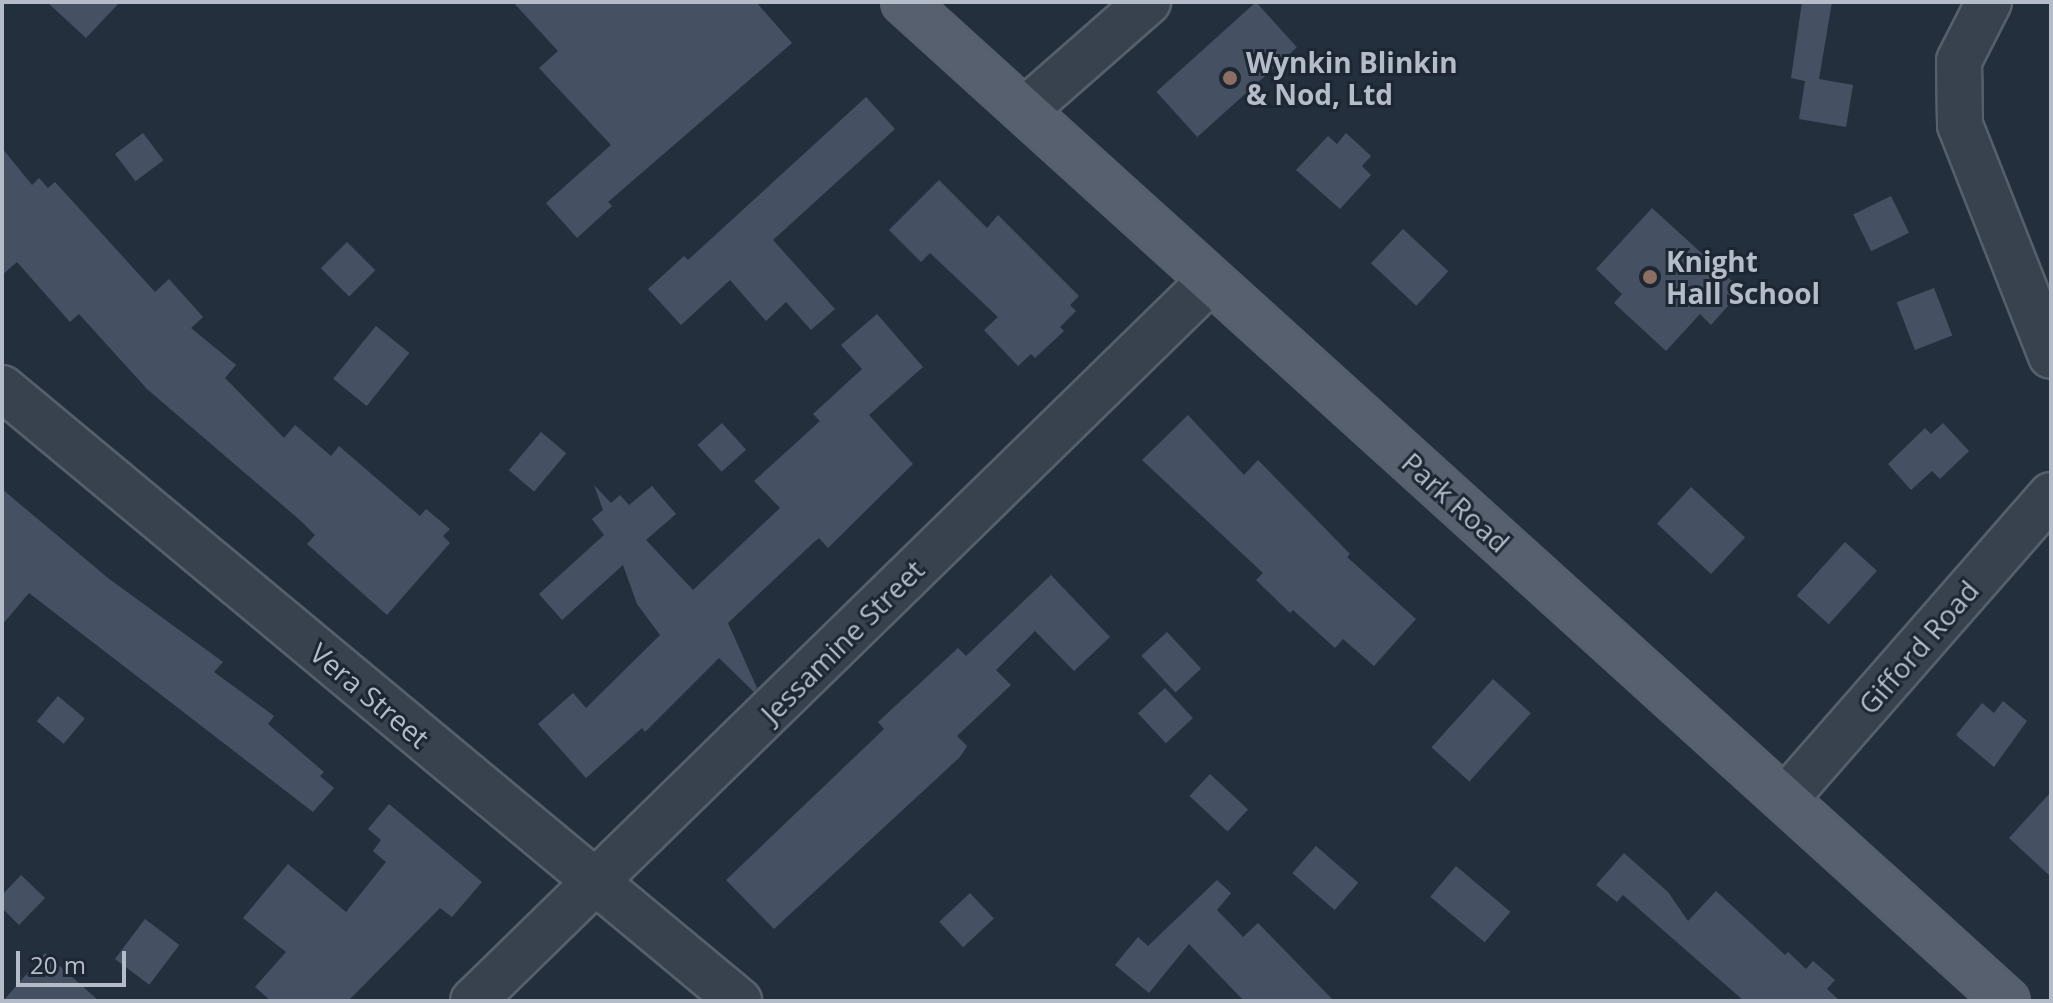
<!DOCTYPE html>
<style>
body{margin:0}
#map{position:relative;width:2053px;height:1003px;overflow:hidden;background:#242f3e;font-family:"Open Sans",sans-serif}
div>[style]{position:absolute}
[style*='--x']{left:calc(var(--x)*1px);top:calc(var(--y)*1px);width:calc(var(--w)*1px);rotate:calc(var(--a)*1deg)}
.building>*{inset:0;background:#455162;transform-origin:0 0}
.roads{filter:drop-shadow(2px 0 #565f6c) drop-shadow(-2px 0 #565f6c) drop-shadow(0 2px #565f6c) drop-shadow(0 -2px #565f6c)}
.minor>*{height:44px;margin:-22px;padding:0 22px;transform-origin:22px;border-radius:22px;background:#38414e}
.major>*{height:44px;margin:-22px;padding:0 22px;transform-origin:22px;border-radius:22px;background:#56606e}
.dots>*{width:22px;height:22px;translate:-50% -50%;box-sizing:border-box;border:4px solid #1d2633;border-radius:50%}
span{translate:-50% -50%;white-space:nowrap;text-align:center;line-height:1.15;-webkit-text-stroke:6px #1d2633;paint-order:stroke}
.poi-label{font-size:28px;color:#b4bcc9;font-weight:700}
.left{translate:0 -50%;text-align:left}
.street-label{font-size:28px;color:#b4bcc9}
.frame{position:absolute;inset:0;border:4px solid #b4bcc9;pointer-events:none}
.scale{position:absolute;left:16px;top:951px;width:110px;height:36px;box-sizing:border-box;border:4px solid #b4bcc9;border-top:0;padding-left:10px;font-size:24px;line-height:28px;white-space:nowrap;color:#b4bcc9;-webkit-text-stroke:6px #1d2633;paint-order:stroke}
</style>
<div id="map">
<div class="building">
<div style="clip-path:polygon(47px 2px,120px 2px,86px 38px)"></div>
<div style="clip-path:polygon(513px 2px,756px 2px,792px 43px,608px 202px,612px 206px,577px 238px,546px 203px,611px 145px,539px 68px,558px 51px)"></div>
<div style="left:1256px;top:2px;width:61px;height:134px;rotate:48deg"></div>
<div style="clip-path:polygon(1802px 2px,1832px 2px,1819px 79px,1853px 85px,1846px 127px,1799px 119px,1805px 81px,1791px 78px)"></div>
<div style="clip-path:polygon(866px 97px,895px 129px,773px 240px,835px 309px,811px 330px,786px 302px,766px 321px,730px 280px,681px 325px,648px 289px,684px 256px,688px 260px)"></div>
<div style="left:143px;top:133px;width:34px;height:35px;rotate:53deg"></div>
<div style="clip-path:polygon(1346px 133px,1371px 156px,1362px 166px,1371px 175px,1340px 209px,1296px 170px,1328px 136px,1337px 144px)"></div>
<div style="clip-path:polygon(2px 148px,32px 185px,39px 178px,48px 188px,55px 182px,155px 292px,169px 279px,203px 317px,191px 328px,236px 365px,225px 378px,284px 438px,295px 425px,331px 456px,339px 446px,420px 516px,426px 509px,450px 529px,443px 536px,450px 543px,387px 615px,307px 544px,315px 535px,301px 521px,147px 389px,79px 314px,70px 322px,17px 262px,2px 275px)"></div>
<div style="clip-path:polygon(939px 180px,987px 228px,998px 215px,1079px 296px,1070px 305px,1076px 311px,1060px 327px,1064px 331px,1035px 358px,1031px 354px,1018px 366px,984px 330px,998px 317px,930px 253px,921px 262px,889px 230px)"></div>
<div style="left:1891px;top:196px;width:41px;height:42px;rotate:64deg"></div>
<div style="clip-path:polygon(1652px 208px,1742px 290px,1711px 325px,1700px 314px,1666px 351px,1614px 303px,1622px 294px,1596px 269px)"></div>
<div style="left:1403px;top:229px;width:62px;height:47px;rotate:43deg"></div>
<div style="left:347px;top:242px;width:40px;height:37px;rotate:45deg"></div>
<div style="left:1934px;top:288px;width:51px;height:40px;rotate:69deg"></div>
<div style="clip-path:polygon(877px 314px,923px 367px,869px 415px,913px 464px,828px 548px,819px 538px,813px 543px,728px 623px,757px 688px,754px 692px,719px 658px,645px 732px,642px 728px,586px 778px,538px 724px,573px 693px,586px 708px,660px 635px,637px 604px,623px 565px,562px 620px,539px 594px,604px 535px,592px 519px,603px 510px,594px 485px,611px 503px,620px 495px,629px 505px,652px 486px,676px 514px,646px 540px,693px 590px,780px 508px,754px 481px,820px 421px,813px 414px,862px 369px,841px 345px)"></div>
<div style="left:376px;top:326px;width:43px;height:68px;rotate:39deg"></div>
<div style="clip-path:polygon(1188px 415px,1244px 475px,1258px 460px,1350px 554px,1347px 557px,1416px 619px,1374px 666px,1343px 639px,1335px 648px,1293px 610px,1290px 613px,1256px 580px,1263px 573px,1142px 460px)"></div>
<div style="left:722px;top:423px;width:36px;height:33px;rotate:48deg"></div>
<div style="clip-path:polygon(1943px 423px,1969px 451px,1940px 479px,1932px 471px,1911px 490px,1888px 464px,1925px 428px,1931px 434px)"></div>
<div style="left:541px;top:432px;width:33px;height:50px;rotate:40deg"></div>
<div style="left:1691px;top:487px;width:74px;height:50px;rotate:43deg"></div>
<div style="clip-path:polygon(2px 489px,108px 578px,223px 662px,214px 672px,274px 716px,268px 724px,324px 772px,320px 776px,334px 788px,313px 812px,29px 593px,2px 625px)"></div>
<div style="left:1845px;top:542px;width:43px;height:72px;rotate:42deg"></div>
<div style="clip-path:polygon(1051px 575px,1110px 637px,1074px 671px,1035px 631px,996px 670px,1011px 685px,957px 736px,967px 746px,960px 757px,774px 929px,726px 880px,884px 729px,878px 722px,958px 648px,966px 656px)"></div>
<div style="left:1167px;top:632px;width:50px;height:35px;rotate:47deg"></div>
<div style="left:1493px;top:679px;width:51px;height:92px;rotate:42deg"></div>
<div style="left:1165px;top:688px;width:41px;height:37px;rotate:47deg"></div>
<div style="left:58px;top:696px;width:35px;height:33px;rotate:40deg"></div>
<div style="clip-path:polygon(2003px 701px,2027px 721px,1994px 767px,1956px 735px,1982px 703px,1994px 713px)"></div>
<div style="left:1210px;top:774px;width:52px;height:30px;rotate:43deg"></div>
<div style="clip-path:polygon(2051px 792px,2051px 877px,2009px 838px)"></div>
<div style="clip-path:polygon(389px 804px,482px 882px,452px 917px,440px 908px,348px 1001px,271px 1001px,255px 987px,286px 952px,243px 918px,288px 864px,346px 912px,386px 862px,373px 851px,381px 840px,368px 829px)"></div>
<div style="left:1316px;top:846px;width:56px;height:36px;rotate:41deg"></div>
<div style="clip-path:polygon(1624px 853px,1668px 892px,1688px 921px,1716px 891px,1785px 955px,1788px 952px,1806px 969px,1813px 961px,1835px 980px,1827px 989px,1840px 1001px,1744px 1001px,1623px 895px,1617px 902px,1596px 885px)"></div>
<div style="left:1456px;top:866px;width:71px;height:40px;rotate:40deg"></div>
<div style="clip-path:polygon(21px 875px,45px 898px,19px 925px,2px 908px,2px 895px)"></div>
<div style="clip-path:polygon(1217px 880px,1231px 893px,1217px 910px,1243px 937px,1258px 923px,1334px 1001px,1244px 1001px,1189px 944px,1149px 993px,1115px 965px,1138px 937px,1148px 946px)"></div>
<div style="left:970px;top:893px;width:35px;height:42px;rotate:47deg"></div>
<div style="left:145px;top:919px;width:43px;height:50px;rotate:37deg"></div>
<div style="clip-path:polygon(45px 953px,99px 1001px,3px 1001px)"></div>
</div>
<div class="roads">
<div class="minor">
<div style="--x:1989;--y:2;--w:66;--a:117"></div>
<div style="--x:1959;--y:61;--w:64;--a:89.1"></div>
<div style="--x:1960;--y:125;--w:248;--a:68.5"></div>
<div style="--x:1025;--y:110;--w:164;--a:-41.3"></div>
<div style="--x:2;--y:388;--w:959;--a:39.75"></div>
<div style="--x:1785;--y:799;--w:404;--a:-48.8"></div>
<div style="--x:473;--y:1001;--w:1030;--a:-44.33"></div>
</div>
<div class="major">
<div style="--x:904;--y:2;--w:1488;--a:42.17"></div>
</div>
</div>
<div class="dots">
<div style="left:1230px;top:78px;background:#8d6e63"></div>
<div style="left:1650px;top:277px;background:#8d6e63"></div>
</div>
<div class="poi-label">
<span class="left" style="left:1246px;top:78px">Wynkin Blinkin<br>&amp; Nod, Ltd</span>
<span class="left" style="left:1666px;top:277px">Knight<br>Hall School</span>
</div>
<div class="street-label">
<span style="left:1456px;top:502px;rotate:42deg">Park Road</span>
<span style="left:842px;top:641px;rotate:-45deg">Jessamine Street</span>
<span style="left:1918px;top:647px;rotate:-49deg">Gifford Road</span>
<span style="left:370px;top:695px;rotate:40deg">Vera Street</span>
</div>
<div class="frame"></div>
<div class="scale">20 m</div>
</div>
